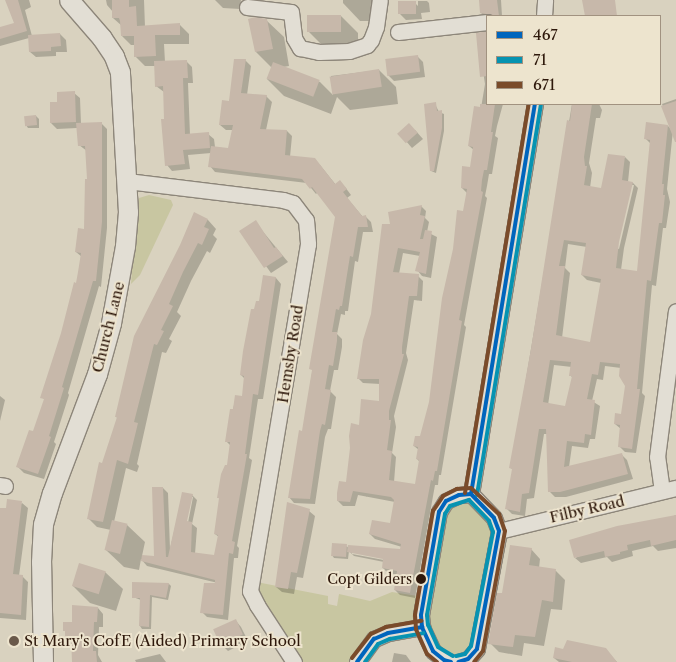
<!DOCTYPE html>
<style>
body{margin:0}
#map{position:relative;width:676px;height:662px;overflow:hidden;background:#d9d2bf;font-family:"Libre Caslon Text",serif}
div>[style]{position:absolute}
[style*='--x']{left:calc(var(--x)*1px);top:calc(var(--y)*1px);width:calc(var(--w)*1px);rotate:calc(var(--a)*1deg)}
.green>*{inset:0;background:#c8c6a1}
.shadow>*{inset:0;background:#0003}
.building>*{inset:0;background:#c7b8aa;transform-origin:0 0}
.roads{filter:drop-shadow(1px 0 #8d867a) drop-shadow(-1px 0 #8d867a) drop-shadow(0 1px #8d867a) drop-shadow(0 -1px #8d867a)}
.minor>*{height:15px;margin:-7.5px;padding:0 7.5px;transform-origin:7.5px;border-radius:7.5px;background:#e2ded4}
.tertiary>*{height:19px;margin:-9.5px;padding:0 9.5px;transform-origin:9.5px;border-radius:9.5px;background:#e2ded4}
.bus-1>*{height:4px;margin:-2px;padding:0 2px;transform-origin:2px;border-radius:2px;background:#0065bd}
.bus-2>*{height:4px;margin:-2px;padding:0 2px;transform-origin:2px;border-radius:2px;background:#0793b1}
.bus-3>*{height:4px;margin:-2px;padding:0 2px;transform-origin:2px;border-radius:2px;background:#7a4b2a}
.dots>*{width:14px;height:14px;translate:-50% -50%;box-sizing:border-box;border:2px solid #ede4ce;border-radius:50%}
span{translate:-50% -50%;white-space:nowrap;text-align:center;line-height:1.15;-webkit-text-stroke:4px #ede4ce;paint-order:stroke}
.bus-label{font-size:14px;color:#2e180b}
.right{translate:-100% -50%;text-align:right}
.street-label{font-size:15px;color:#2e180b}
.poi-label{font-size:15px;color:#2e180b}
.left{translate:0 -50%;text-align:left}
.legend{position:absolute;left:486px;top:15px;width:175px;height:90px;box-sizing:border-box;background:#ede4ce;border:1px solid #a19280;margin:0;padding:6px 9px;list-style:none;font-size:15px;color:#2e180b}
.legend li{display:flex;align-items:center;gap:10px;height:25px}
.legend b{width:25px;border:1px solid #a19280}
</style>
<div id="map">
<div class="green">
<div style="clip-path:polygon(149px 195px,171px 200px,173px 205px,140px 275px,131px 284px,137px 205px,139px 198px)"></div>
<div style="clip-path:polygon(459px 495px,494px 518px,477px 649px,451px 662px,422px 627px,388px 633px,357px 662px,294px 662px,251px 581px,328px 596px,328px 604px,337px 606px,339px 594px,370px 601px,392px 592px,424px 597px,439px 512px)"></div>
</div>
<div class="shadow">
<div style="clip-path:polygon(6px 0,29px 0,31px 7px,25px 10px,32px 36px,60px 34px,66px 40px,67px 52px,56px 52px,56px 56px,36px 57px,30px 52px,29px 38px,0 46px,0 29px,15px 24px)"></div>
<div style="clip-path:polygon(106px 0,144px 0,145px 27px,180px 25px,189px 34px,189px 44px,164px 44px,165px 62px,186px 61px,192px 67px,193px 83px,188px 83px,190px 135px,208px 134px,214px 139px,215px 147px,229px 149px,233px 130px,226px 130px,220px 125px,245px 60px,251px 66px,247px 95px,266px 96px,272px 102px,266px 130px,287px 131px,292px 136px,290px 157px,320px 165px,336px 185px,345px 187px,351px 195px,347px 198px,363px 217px,365px 216px,371px 222px,373px 232px,363px 232px,358px 262px,355px 261px,348px 311px,345px 311px,345px 315px,341px 314px,337px 334px,342px 339px,342px 347px,338px 370px,334px 370px,330px 391px,336px 397px,331px 429px,328px 429px,325px 437px,315px 504px,294px 503px,289px 497px,303px 432px,336px 216px,318px 192px,316px 194px,307px 183px,215px 172px,210px 166px,211px 153px,188px 155px,190px 169px,172px 171px,167px 165px,164px 92px,156px 86px,156px 66px,145px 66px,135px 56px,135px 45px,131px 45px,122px 36px,122px 26px,113px 18px,113px 12px,107px 5px)"></div>
<div style="clip-path:polygon(215px 0,241px 0,240px 9px,223px 8px)"></div>
<div style="clip-path:polygon(343px 0,378px 0,378px 21px,360px 21px,343px 3px)"></div>
<div style="clip-path:polygon(480px 0,501px 0,502px 16px,487px 18px,481px 13px)"></div>
<div style="clip-path:polygon(418px 1px,427px 1px,429px 3px,430px 12px,421px 13px,422px 19px,406px 20px,400px 14px,415px 3px,418px 6px)"></div>
<div style="clip-path:polygon(341px 16px,358px 33px,358px 49px,326px 49px,309px 32px)"></div>
<div style="clip-path:polygon(266px 20px,284px 37px,289px 66px,283px 67px,320px 82px,333px 95px,331px 76px,379px 70px,396px 87px,398px 104px,350px 110px,337px 97px,331px 114px,284px 96px,267px 79px,272px 68px,256px 52px)"></div>
<div style="clip-path:polygon(evenodd,487px 32px,487px 104px,503px 104px,497px 126px,495px 136px,498px 138px,492px 174px,489px 174px,487px 186px,485px 196px,487px 198px,464px 325px,466px 327px,441px 475px,439px 475px,438px 485px,435px 485px,415px 598px,400px 595px,395px 590px,398px 575px,388px 573px,383px 568px,384px 562px,354px 556px,349px 551px,348px 559px,334px 558px,332px 555px,346px 546px,349px 548px,401px 550px,402px 547px,375px 539px,370px 534px,391px 525px,395px 502px,358px 495px,355px 506px,343px 506px,338px 501px,347px 484px,360px 426px,381px 402px,380px 384px,363px 383px,358px 378px,391px 226px,421px 206px,426px 211px,425px 218px,429px 222px,427px 232px,437px 237px,431px 278px,422px 276px,417px 270px,420px 256px,403px 253px,399px 274px,418px 276px,423px 281px,422px 301px,414px 300px,406px 353px,408px 360px,394px 416px,396px 427px,392px 453px,396px 457px,394px 482px,416px 486px,420px 462px,417px 459px,419px 450px,414px 446px,421px 438px,430px 402px,467px 193px,462px 188px,471px 168px,474px 150px,469px 146px,481px 108px,485px 84px,477px 34px,487px 32px,352px 551px,390px 559px,389px 561px,352px 554px,352px 551px)"></div>
<div style="clip-path:polygon(417px 56px,423px 62px,425px 77px,394px 81px,388px 75px)"></div>
<div style="clip-path:polygon(74px 93px,80px 98px,81px 124px,101px 123px,107px 129px,107px 228px,101px 287px,99px 286px,68px 393px,69px 395px,54px 442px,56px 444px,44px 479px,24px 473px,18px 467px,34px 433px,45px 400px,42px 397px,77px 285px,82px 257px,76px 252px,85px 230px,88px 181px,87px 151px,79px 145px,77px 128px,57px 129px,51px 123px,51px 104px,58px 103px)"></div>
<div style="clip-path:polygon(evenodd,676px 99px,676px 133px,673px 130px,667px 189px,670px 202px,666px 228px,663px 228px,656px 286px,652px 285px,642px 393px,645px 396px,636px 453px,625px 452px,620px 447px,621px 429px,615px 424px,622px 415px,626px 386px,621px 368px,605px 366px,603px 380px,597px 379px,592px 401px,600px 406px,595px 439px,590px 439px,588px 448px,572px 446px,569px 467px,622px 455px,627px 460px,633px 479px,566px 497px,555px 497px,550px 492px,547px 434px,544px 434px,534px 498px,527px 499px,525px 516px,512px 514px,507px 509px,513px 470px,511px 468px,572px 104px,599px 104px,602px 110px,600px 118px,596px 118px,589px 163px,592px 173px,590px 188px,602px 190px,625px 157px,630px 162px,628px 182px,633px 183px,638px 188px,624px 248px,621px 270px,638px 273px,651px 144px,645px 138px,647px 123px,668px 126px,672px 130px,662px 104px,676px 99px,631px 185px,634px 185px,619px 249px,616px 248px,631px 185px,676px 99px,568px 244px,587px 247px,582px 275px,587px 280px,601px 283px,591px 343px,562px 338px,570px 273px,565px 268px,568px 244px,676px 99px,554px 365px,572px 367px,571px 376px,573px 378px,566px 407px,548px 405px,554px 365px)"></div>
<div style="clip-path:polygon(435px 104px,439px 112px,444px 114px,444px 131px,436px 173px,431px 171px)"></div>
<div style="clip-path:polygon(36px 116px,39px 119px,39px 128px,28px 128px,26px 125px)"></div>
<div style="clip-path:polygon(415px 130px,423px 139px,412px 148px,399px 133px)"></div>
<div style="clip-path:polygon(evenodd,195px 214px,208px 220px,216px 229px,213px 235px,217px 239px,210px 253px,207px 251px,191px 281px,177px 312px,181px 316px,169px 339px,172px 341px,166px 353px,162px 352px,137px 464px,139px 466px,137px 472px,126px 468px,114px 522px,127px 525px,145px 542px,142px 556px,155px 557px,153px 488px,163px 488px,168px 493px,170px 549px,183px 493px,192px 495px,197px 500px,192px 524px,197px 528px,195px 554px,215px 556px,219px 537px,215px 534px,220px 500px,218px 497px,223px 475px,226px 466px,228px 467px,231px 446px,226px 441px,236px 396px,243px 397px,245px 379px,241px 375px,252px 310px,255px 311px,257px 302px,260px 303px,264px 276px,276px 278px,281px 284px,263px 399px,258px 399px,249px 458px,252px 460px,237px 546px,239px 548px,238px 558px,234px 558px,228px 620px,207px 617px,202px 612px,205px 584px,218px 583px,147px 566px,141px 559px,139px 570px,124px 567px,106px 550px,111px 530px,97px 527px,88px 518px,100px 464px,103px 464px,118px 418px,116px 417px,135px 336px,182px 246px,195px 214px,191px 497px,193px 497px,187px 528px,185px 527px,191px 497px)"></div>
<div style="clip-path:polygon(255px 222px,288px 262px,271px 273px,241px 231px)"></div>
<div style="clip-path:polygon(0 396px,5px 400px,0 421px)"></div>
<div style="clip-path:polygon(22px 503px,28px 508px,19px 576px,22px 576px,28px 582px,26px 620px,0 618px,0 529px)"></div>
<div style="clip-path:polygon(309px 511px,315px 516px,303px 578px,297px 577px,294px 594px,282px 592px,276px 587px)"></div>
<div style="clip-path:polygon(676px 515px,676px 548px,658px 551px,653px 546px,632px 551px,633px 556px,612px 562px,607px 557px,581px 563px,575px 558px)"></div>
<div style="clip-path:polygon(531px 549px,540px 559px,539px 568px,556px 571px,565px 580px,562px 610px,551px 609px,544px 646px,524px 643px,522px 656px,499px 652px,490px 643px,503px 595px)"></div>
<div style="clip-path:polygon(105px 572px,123px 589px,116px 611px,90px 603px,73px 586px)"></div>
<div style="clip-path:polygon(169px 584px,171px 586px,168px 600px,152px 597px,151px 629px,142px 629px,140px 626px,141px 600px,133px 597px)"></div>
<div style="clip-path:polygon(98px 608px,103px 614px,103px 627px,99px 627px,98px 655px,102px 662px,74px 662px,72px 641px,66px 635px,73px 623px)"></div>
<div style="clip-path:polygon(236px 621px,241px 627px,248px 641px,228px 651px,222px 645px)"></div>
<div style="clip-path:polygon(605px 649px,617px 662px,559px 662px,554px 658px)"></div>
<div style="clip-path:polygon(394px 653px,406px 655px,411px 662px,392px 662px)"></div>
<div style="clip-path:polygon(160px 654px,166px 662px,136px 662px,135px 660px)"></div>
</div>
<div class="building">
<div style="clip-path:polygon(5px 0,18px 0,27px 31px,0 39px,0 27px,14px 23px)"></div>
<div style="clip-path:polygon(112px 0,129px 0,129px 7px,136px 6px,137px 26px,180px 23px,180px 35px,155px 35px,156px 56px,134px 57px,134px 36px,121px 36px,120px 21px,119px 18px,112px 18px)"></div>
<div style="clip-path:polygon(479px 0,497px 0,499px 16px,480px 13px)"></div>
<div style="clip-path:polygon(582px 0,615px 0,617px 16px,585px 16px)"></div>
<div style="left:416px;top:1px;width:13px;height:18px;rotate:90deg"></div>
<div style="left:307px;top:15px;width:34px;height:17px"></div>
<div style="clip-path:polygon(255px 17px,267px 19px,273px 49px,255px 52px,248px 19px)"></div>
<div style="clip-path:polygon(487px 31px,487px 76px,480px 77px,476px 33px)"></div>
<div style="clip-path:polygon(60px 33px,61px 46px,51px 47px,51px 51px,29px 52px,28px 35px)"></div>
<div style="left:418px;top:55px;width:17px;height:33px;rotate:83deg"></div>
<div style="clip-path:polygon(234px 59px,246px 59px,241px 93px,267px 95px,260px 129px,287px 130px,285px 155px,315px 158px,335px 184px,340px 180px,347px 189px,343px 192px,362px 216px,366px 215px,368px 227px,358px 227px,353px 257px,350px 256px,342px 306px,340px 306px,339px 310px,336px 309px,332px 332px,337px 332px,337px 341px,333px 366px,329px 365px,325px 389px,331px 390px,325px 425px,322px 424px,320px 431px,310px 499px,288px 498px,299px 430px,302px 431px,305px 412px,312px 370px,309px 369px,335px 217px,312px 187px,310px 189px,302px 179px,208px 167px,211px 146px,228px 148px,233px 125px,219px 125px,222px 100px,229px 101px)"></div>
<div style="clip-path:polygon(187px 60px,188px 78px,183px 78px,185px 134px,209px 132px,210px 148px,183px 150px,185px 164px,165px 166px,161px 119px,164px 119px,163px 86px,155px 87px,154px 61px)"></div>
<div style="left:273px;top:62px;width:50px;height:18px;rotate:21deg"></div>
<div style="left:379px;top:69px;width:18px;height:50px;rotate:81deg"></div>
<div style="clip-path:polygon(75px 91px,76px 122px,50px 123px,50px 102px,57px 102px,57px 92px)"></div>
<div style="clip-path:polygon(676px 101px,676px 142px,675px 142px,661px 106px)"></div>
<div style="clip-path:polygon(436px 102px,437px 111px,442px 110px,442px 128px,434px 171px,430px 171px,424px 104px)"></div>
<div style="clip-path:polygon(480px 104px,495px 104px,491px 132px,493px 132px,487px 170px,484px 170px,482px 180px,481px 191px,483px 192px,459px 320px,462px 321px,437px 471px,435px 471px,433px 481px,431px 480px,410px 593px,394px 590px,397px 571px,382px 568px,383px 559px,347px 552px,348px 545px,400px 549px,401px 544px,369px 534px,372px 520px,390px 523px,394px 500px,391px 497px,353px 491px,350px 502px,337px 501px,337px 493px,339px 481px,346px 482px,350px 448px,349px 436px,351px 423px,359px 425px,361px 399px,379px 401px,379px 379px,357px 379px,363px 340px,371px 314px,382px 224px,390px 224px,388px 212px,422px 205px,420px 215px,425px 216px,420px 239px,423px 239px,425px 230px,432px 231px,426px 274px,415px 271px,420px 252px,398px 248px,393px 272px,419px 274px,417px 296px,409px 296px,402px 347px,402px 354px,404px 354px,389px 411px,389px 420px,391px 420px,387px 450px,392px 451px,389px 480px,415px 484px,419px 460px,416px 459px,418px 447px,413px 446px,415px 436px,420px 436px,429px 402px,442px 298px,453px 249px,457px 210px,463px 211px,467px 189px,461px 188px,462px 166px,470px 167px,473px 147px,468px 146px,474px 106px,480px 107px)"></div>
<div style="clip-path:polygon(evenodd,572px 104px,592px 104px,584px 157px,585px 166px,587px 166px,584px 185px,601px 188px,608px 154px,625px 156px,622px 180px,633px 182px,619px 242px,616px 268px,637px 271px,650px 140px,644px 139px,646px 122px,668px 125px,662px 184px,664px 184px,663px 195px,665px 195px,662px 223px,659px 223px,651px 281px,647px 280px,637px 389px,640px 389px,632px 449px,618px 447px,620px 425px,614px 424px,615px 413px,621px 414px,625px 386px,619px 376px,620px 364px,600px 362px,598px 375px,592px 374px,587px 399px,595px 400px,591px 435px,585px 434px,584px 443px,567px 441px,564px 467px,622px 453px,628px 474px,560px 492px,548px 492px,546px 429px,539px 429px,529px 493px,522px 494px,520px 512px,505px 509px,512px 469px,509px 468px,531px 349px,567px 120px,570px 121px,572px 104px,564px 240px,586px 243px,581px 275px,601px 279px,590px 342px,556px 335px,565px 266px,559px 266px,564px 240px,572px 104px,550px 360px,571px 362px,569px 376px,572px 376px,565px 406px,543px 402px,550px 360px)"></div>
<div style="left:36px;top:115px;width:10px;height:12px;rotate:84deg"></div>
<div style="clip-path:polygon(102px 122px,102px 222px,96px 281px,93px 281px,62px 387px,64px 388px,49px 436px,51px 437px,38px 474px,16px 467px,29px 430px,33px 431px,44px 399px,40px 398px,61px 333px,74px 282px,76px 283px,78px 272px,81px 253px,75px 252px,78px 228px,84px 229px,85px 179px,87px 179px,85px 146px,78px 146px,76px 123px)"></div>
<div style="left:409px;top:123px;width:13px;height:16px;rotate:48deg"></div>
<div style="clip-path:polygon(194px 212px,208px 219px,204px 227px,209px 229px,202px 245px,198px 243px,183px 272px,169px 304px,173px 306px,161px 330px,164px 331px,157px 345px,154px 344px,134px 422px,138px 423px,128px 464px,117px 460px,103px 522px,87px 519px,99px 462px,102px 463px,117px 417px,115px 417px,134px 336px,180px 245px)"></div>
<div style="clip-path:polygon(256px 220px,274px 248px,276px 247px,283px 256px,264px 268px,239px 231px)"></div>
<div style="clip-path:polygon(263px 275px,276px 277px,258px 395px,253px 394px,245px 454px,247px 454px,232px 541px,235px 542px,233px 554px,229px 553px,223px 615px,200px 613px,204px 583px,215px 583px,215px 580px,141px 561px,142px 555px,154px 556px,152px 487px,163px 487px,166px 557px,168px 557px,182px 492px,193px 494px,187px 521px,192px 522px,191px 552px,214px 555px,218px 535px,214px 534px,219px 498px,217px 498px,221px 474px,225px 465px,227px 465px,230px 442px,225px 442px,230px 409px,233px 409px,235px 395px,242px 396px,244px 376px,240px 375px,243px 351px,251px 309px,254px 309px,256px 301px,259px 301px)"></div>
<div style="clip-path:polygon(7px 499px,22px 501px,13px 574px,23px 575px,21px 615px,0 613px,0 508px,6px 508px)"></div>
<div style="clip-path:polygon(287px 502px,310px 509px,297px 573px,291px 572px,288px 589px,275px 587px)"></div>
<div style="clip-path:polygon(676px 515px,676px 540px,651px 546px,650px 540px,627px 545px,628px 550px,620px 552px,620px 554px,605px 557px,604px 551px,574px 558px,569px 540px,617px 526px)"></div>
<div style="left:112px;top:520px;width:16px;height:31px;rotate:14deg"></div>
<div style="left:332px;top:543px;width:15px;height:13px;rotate:4deg"></div>
<div style="clip-path:polygon(510px 545px,532px 548px,529px 565px,556px 569px,553px 602px,542px 600px,535px 637px,515px 635px,513px 647px,488px 644px,497px 593px,502px 593px)"></div>
<div style="left:79px;top:563px;width:28px;height:24px;rotate:17deg"></div>
<div style="clip-path:polygon(132px 582px,169px 583px,166px 598px,150px 595px,149px 627px,139px 626px,140px 598px,132px 598px)"></div>
<div style="clip-path:polygon(72px 605px,98px 607px,97px 622px,94px 622px,93px 651px,96px 651px,97px 662px,72px 662px,71px 636px,65px 636px,65px 631px,63px 631px,63px 622px,72px 622px)"></div>
<div style="left:236px;top:619px;width:17px;height:25px;rotate:66deg"></div>
<div style="clip-path:polygon(567px 640px,606px 648px,617px 662px,572px 662px,553px 658px,555px 647px,563px 649px)"></div>
</div>
<div class="roads">
<div class="minor">
<div style="--x:247;--y:7;--w:44;--a:6.5"></div>
<div style="--x:291;--y:12;--w:26;--a:83"></div>
<div style="--x:294;--y:38;--w:12;--a:59"></div>
<div style="--x:300;--y:48;--w:19;--a:12"></div>
<div style="--x:319;--y:52;--w:30;--a:-2"></div>
<div style="--x:349;--y:51;--w:19;--a:-18"></div>
<div style="--x:367;--y:45;--w:6;--a:-51"></div>
<div style="--x:371;--y:40;--w:14;--a:-69"></div>
<div style="--x:376;--y:27;--w:27;--a:-82"></div>
<div style="--x:544;--y:16;--w:16;--a:-86"></div>
<div style="--x:398;--y:32;--w:90;--a:-6.4"></div>
<div style="--x:127;--y:181;--w:157;--a:6.9"></div>
<div style="--x:283;--y:200;--w:10;--a:17"></div>
<div style="--x:293;--y:203;--w:21;--a:53"></div>
<div style="--x:306;--y:220;--w:24;--a:85"></div>
<div style="--x:308;--y:244;--w:352;--a:99.5"></div>
<div style="--x:250;--y:591;--w:16;--a:63"></div>
<div style="--x:257;--y:605;--w:68;--a:57"></div>
<div style="--x:0;--y:485;--w:5;--a:11"></div>
<div style="--x:662;--y:491;--w:34;--a:-98"></div>
<div style="--x:657;--y:457;--w:147;--a:-82.6"></div>
<div style="--x:471;--y:494;--w:395;--a:-80.7"></div>
<div style="--x:499;--y:531;--w:182;--a:-13.7"></div>
<div style="--x:357;--y:662;--w:29;--a:-54"></div>
<div style="--x:374;--y:639;--w:15;--a:-23"></div>
<div style="--x:388;--y:633;--w:35;--a:-10"></div>
<div style="--x:451;--y:662;--w:7;--a:-164"></div>
<div style="--x:444;--y:660;--w:14;--a:-141"></div>
<div style="--x:433;--y:651;--w:26;--a:-115"></div>
<div style="--x:422;--y:627;--w:12;--a:-95"></div>
<div style="--x:421;--y:615;--w:105;--a:-80.1"></div>
<div style="--x:439;--y:512;--w:13;--a:-58"></div>
<div style="--x:446;--y:501;--w:14;--a:-25"></div>
<div style="--x:459;--y:495;--w:12;--a:-5"></div>
<div style="--x:471;--y:494;--w:33;--a:46"></div>
<div style="--x:494;--y:518;--w:14;--a:69"></div>
<div style="--x:499;--y:531;--w:120;--a:100.6"></div>
<div style="--x:477;--y:649;--w:13;--a:132"></div>
<div style="--x:468;--y:659;--w:10;--a:163"></div>
</div>
<div class="tertiary">
<div style="--x:43;--y:662;--w:100;--a:-91.1"></div>
<div style="--x:41;--y:562;--w:38;--a:-87"></div>
<div style="--x:43;--y:524;--w:32;--a:-74"></div>
<div style="--x:52;--y:493;--w:127;--a:-69.3"></div>
<div style="--x:97;--y:374;--w:53;--a:-74.6"></div>
<div style="--x:111;--y:323;--w:78;--a:-79.7"></div>
<div style="--x:125;--y:246;--w:34;--a:-85"></div>
<div style="--x:128;--y:212;--w:140;--a:-93.3"></div>
<div style="--x:120;--y:72;--w:17;--a:-111"></div>
<div style="--x:114;--y:56;--w:22;--a:-124"></div>
<div style="--x:102;--y:38;--w:50;--a:-131"></div>
</div>
</div>
<div class="bus-1">
<div style="--x:471;--y:494;--w:395;--a:-80.7"></div>
<div style="--x:357;--y:662;--w:29;--a:-54"></div>
<div style="--x:374;--y:639;--w:15;--a:-23"></div>
<div style="--x:388;--y:633;--w:35;--a:-10"></div>
<div style="--x:451;--y:662;--w:7;--a:-164"></div>
<div style="--x:444;--y:660;--w:14;--a:-141"></div>
<div style="--x:433;--y:651;--w:26;--a:-115"></div>
<div style="--x:422;--y:627;--w:12;--a:-95"></div>
<div style="--x:421;--y:615;--w:105;--a:-80.1"></div>
<div style="--x:439;--y:512;--w:13;--a:-58"></div>
<div style="--x:446;--y:501;--w:14;--a:-25"></div>
<div style="--x:459;--y:495;--w:12;--a:-5"></div>
<div style="--x:471;--y:494;--w:33;--a:46"></div>
<div style="--x:494;--y:518;--w:14;--a:69"></div>
<div style="--x:499;--y:531;--w:120;--a:100.6"></div>
<div style="--x:477;--y:649;--w:13;--a:132"></div>
<div style="--x:468;--y:659;--w:10;--a:163"></div>
</div>
<div class="bus-2">
<div style="--x:477;--y:495;--w:395;--a:-80.7"></div>
<div style="--x:453;--y:656;--w:17;--a:-149"></div>
<div style="--x:438;--y:647;--w:24;--a:-114"></div>
<div style="--x:428;--y:625;--w:10;--a:-96"></div>
<div style="--x:427;--y:615;--w:103;--a:-79.9"></div>
<div style="--x:445;--y:514;--w:9;--a:-58"></div>
<div style="--x:450;--y:506;--w:20;--a:-18"></div>
<div style="--x:469;--y:500;--w:29;--a:46"></div>
<div style="--x:489;--y:521;--w:12;--a:70"></div>
<div style="--x:493;--y:532;--w:116;--a:100.9"></div>
<div style="--x:471;--y:646;--w:10;--a:127"></div>
<div style="--x:465;--y:654;--w:9;--a:167"></div>
<div style="--x:365;--y:662;--w:22;--a:-54"></div>
<div style="--x:378;--y:644;--w:13;--a:-23"></div>
<div style="--x:390;--y:639;--w:34;--a:-10"></div>
</div>
<div class="bus-3">
<div style="--x:465;--y:493;--w:394;--a:-80.7"></div>
<div style="--x:352;--y:658;--w:31;--a:-52"></div>
<div style="--x:371;--y:634;--w:17;--a:-25"></div>
<div style="--x:386;--y:627;--w:36;--a:-10"></div>
<div style="--x:437;--y:662;--w:13;--a:-141"></div>
<div style="--x:427;--y:654;--w:27;--a:-114"></div>
<div style="--x:416;--y:629;--w:14;--a:-94"></div>
<div style="--x:415;--y:615;--w:106;--a:-80.2"></div>
<div style="--x:433;--y:511;--w:18;--a:-56"></div>
<div style="--x:443;--y:496;--w:16;--a:-27"></div>
<div style="--x:457;--y:489;--w:14;--a:-4"></div>
<div style="--x:471;--y:488;--w:38;--a:43"></div>
<div style="--x:499;--y:514;--w:18;--a:71"></div>
<div style="--x:505;--y:531;--w:122;--a:100.4"></div>
<div style="--x:483;--y:651;--w:14;--a:129"></div>
</div>
<div class="dots">
<div style="left:421px;top:579px;background:#2e180b"></div>
<div style="left:14px;top:641px;background:#6a594a"></div>
</div>
<div class="bus-label">
<span class="right" style="left:412px;top:579px">Copt Gilders</span>
</div>
<div class="street-label">
<span style="left:108px;top:327px;rotate:-76deg">Church Lane</span>
<span style="left:290px;top:354px;rotate:-81deg">Hemsby Road</span>
<span style="left:587px;top:509px;rotate:-13deg">Filby Road</span>
</div>
<div class="poi-label">
<span class="left" style="left:24px;top:641px">St Mary's CofE (Aided) Primary School</span>
</div>
<ul class="legend">
<li><b style="height:6px;background:#0065bd"></b>467</li>
<li><b style="height:6px;background:#0793b1"></b>71</li>
<li><b style="height:6px;background:#7a4b2a"></b>671</li>
</ul>
</div>
